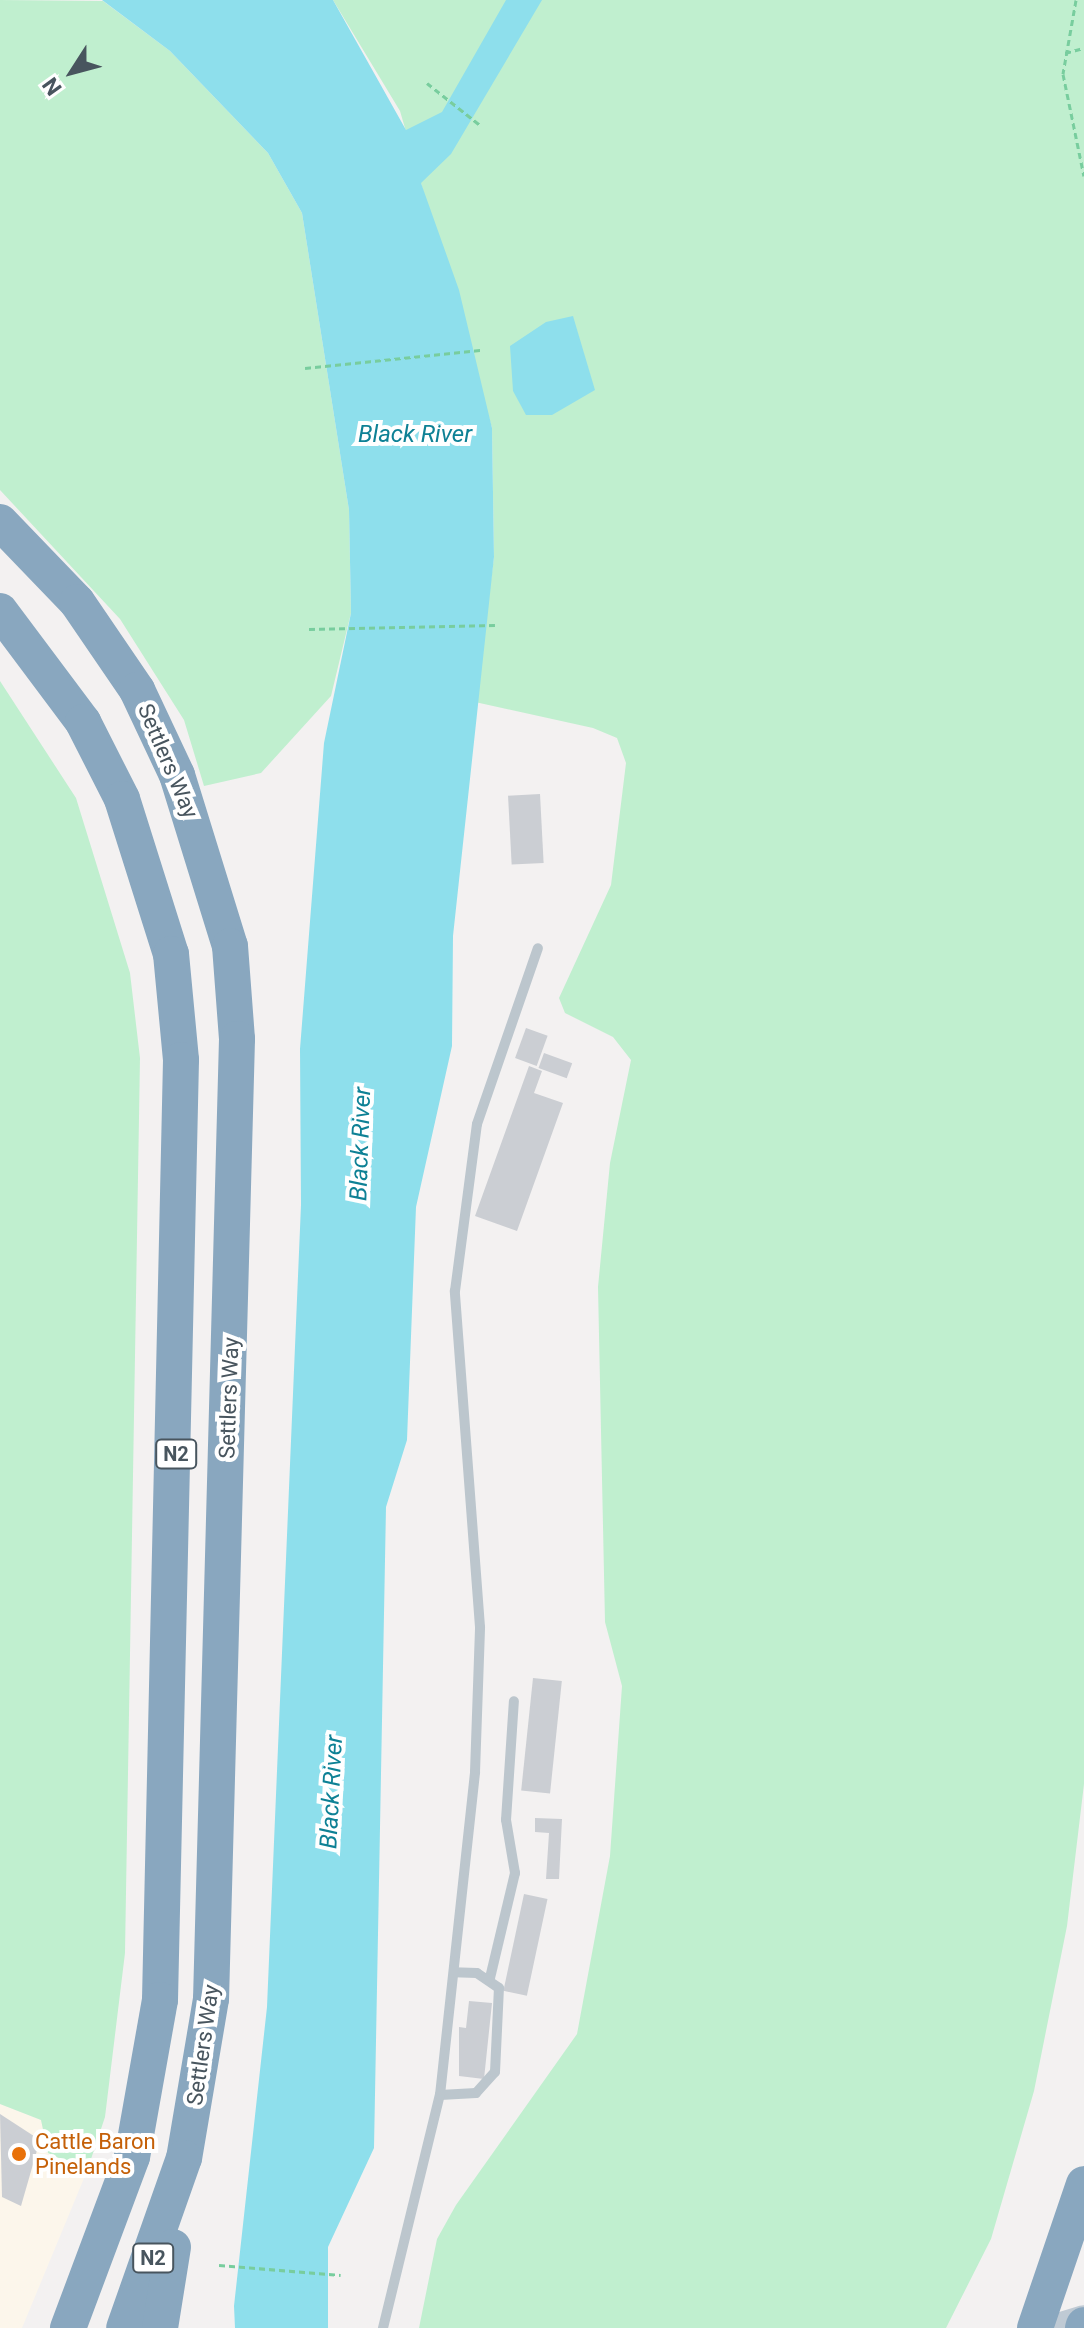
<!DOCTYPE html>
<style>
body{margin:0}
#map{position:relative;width:1084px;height:2328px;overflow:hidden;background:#f3f1f1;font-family:Roboto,sans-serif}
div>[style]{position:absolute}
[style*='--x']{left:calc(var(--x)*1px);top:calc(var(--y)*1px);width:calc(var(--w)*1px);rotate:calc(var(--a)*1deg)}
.commercial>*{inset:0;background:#fcf6eb}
.green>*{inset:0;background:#c0efcf}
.water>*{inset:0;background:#8edfec}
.building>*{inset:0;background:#cbced3;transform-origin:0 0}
.path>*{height:3px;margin-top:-1.5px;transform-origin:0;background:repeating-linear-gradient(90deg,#78cd9e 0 6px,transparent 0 10px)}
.lane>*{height:10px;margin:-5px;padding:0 5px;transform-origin:5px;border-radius:5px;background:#bcc6cd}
.secondary>*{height:28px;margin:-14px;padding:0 14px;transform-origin:14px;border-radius:14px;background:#bfcad4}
.highway>*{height:36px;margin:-18px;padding:0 18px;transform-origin:18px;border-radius:18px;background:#89a7bf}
.dots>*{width:22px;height:22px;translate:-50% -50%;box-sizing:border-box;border:4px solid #fff;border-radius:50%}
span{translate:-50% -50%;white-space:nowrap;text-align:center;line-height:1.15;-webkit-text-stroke:8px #fff;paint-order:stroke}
.shield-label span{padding:2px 6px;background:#fff;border:2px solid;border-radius:6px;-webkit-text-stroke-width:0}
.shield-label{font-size:20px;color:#48555e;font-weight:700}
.street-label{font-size:22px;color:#48555e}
.food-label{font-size:22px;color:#c56008}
.left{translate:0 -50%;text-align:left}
.water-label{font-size:24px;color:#0e8195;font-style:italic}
.north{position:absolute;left:32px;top:32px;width:80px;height:80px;-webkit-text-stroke:6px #fff;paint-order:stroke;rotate:234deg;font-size:22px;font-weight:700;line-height:32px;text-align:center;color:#48555e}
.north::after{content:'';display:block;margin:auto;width:28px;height:36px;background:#48555e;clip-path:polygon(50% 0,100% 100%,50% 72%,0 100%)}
</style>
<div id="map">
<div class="commercial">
<div style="clip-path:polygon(0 2104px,41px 2120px,48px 2153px,87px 2171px,22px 2328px,0 2328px)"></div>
</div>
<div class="green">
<div style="clip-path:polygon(0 0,103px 1px,170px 51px,268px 153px,302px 213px,349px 510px,351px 613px,331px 696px,261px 773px,204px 786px,184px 720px,120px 619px,0 490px)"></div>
<div style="clip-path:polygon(333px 0,1084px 0,1084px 1784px,1067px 1926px,1034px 2091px,991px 2239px,946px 2328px,419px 2328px,437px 2239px,456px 2205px,577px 2034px,610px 1856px,622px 1686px,605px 1622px,598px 1287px,610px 1163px,631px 1060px,613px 1037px,565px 1013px,559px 998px,611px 885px,626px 763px,617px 738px,593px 728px,475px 702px,494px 557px,492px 428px,400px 111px)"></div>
<div style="clip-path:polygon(0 681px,76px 798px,130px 973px,140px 1058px,125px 1953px,105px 2117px,87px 2171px,48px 2153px,41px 2120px,0 2104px)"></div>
</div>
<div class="water">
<div style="clip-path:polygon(102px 0,333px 0,406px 130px,442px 112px,506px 0,542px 0,451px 154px,421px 183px,459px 290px,492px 428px,494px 557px,453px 936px,452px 1046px,416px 1207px,407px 1440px,386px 1507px,374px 2148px,328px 2247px,328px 2328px,235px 2328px,234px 2306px,267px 2007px,301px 1205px,300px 1049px,324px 743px,351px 613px,349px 510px,302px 213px,268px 153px,170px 51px)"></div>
<div style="clip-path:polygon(573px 316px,595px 390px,552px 415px,526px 415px,513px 391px,510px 346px,546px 322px)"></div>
</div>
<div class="building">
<div style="left:540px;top:794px;width:69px;height:32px;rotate:87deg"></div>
<div style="left:526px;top:1028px;width:23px;height:32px;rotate:20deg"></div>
<div style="left:544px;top:1053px;width:30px;height:16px;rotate:20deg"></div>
<div style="clip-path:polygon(529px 1066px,542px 1071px,534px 1093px,563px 1103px,517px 1231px,475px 1216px)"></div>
<div style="left:533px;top:1678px;width:29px;height:113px;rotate:6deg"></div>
<div style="clip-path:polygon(535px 1818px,562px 1819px,559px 1879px,546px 1879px,549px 1833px,535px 1832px)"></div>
<div style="left:524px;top:1894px;width:24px;height:99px;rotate:12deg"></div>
<div style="clip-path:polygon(469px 2001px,492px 2003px,484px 2079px,459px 2076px,459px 2027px,466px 2028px)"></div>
<div style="clip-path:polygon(0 2114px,40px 2140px,21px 2206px,2px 2197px)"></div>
</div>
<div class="path">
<div style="--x:1076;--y:0;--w:75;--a:100"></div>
<div style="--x:1063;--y:74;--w:104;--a:78.4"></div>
<div style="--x:1065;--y:53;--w:20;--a:-15"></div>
<div style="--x:427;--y:83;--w:68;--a:38.4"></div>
<div style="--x:305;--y:368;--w:176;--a:-5.9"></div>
<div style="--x:309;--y:629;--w:186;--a:-1.2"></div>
<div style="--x:219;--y:2265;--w:122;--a:4.7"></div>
</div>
<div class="lane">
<div style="--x:490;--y:1978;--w:108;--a:-76.6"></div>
<div style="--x:515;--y:1873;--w:54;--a:-99.6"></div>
<div style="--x:506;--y:1820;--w:119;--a:-86.2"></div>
<div style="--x:440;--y:2095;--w:36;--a:-3"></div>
<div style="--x:476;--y:2093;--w:28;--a:-48"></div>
<div style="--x:495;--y:2072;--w:84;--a:-87.3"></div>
<div style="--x:499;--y:1988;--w:27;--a:-146"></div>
<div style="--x:477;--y:1973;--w:23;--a:-178"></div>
<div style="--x:383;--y:2328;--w:240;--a:-76.3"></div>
<div style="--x:440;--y:2095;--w:325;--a:-83.8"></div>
<div style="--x:475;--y:1772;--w:145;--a:-88"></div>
<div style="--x:480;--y:1627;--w:337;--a:-94.3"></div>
<div style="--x:455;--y:1291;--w:168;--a:-82.5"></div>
<div style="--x:477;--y:1124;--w:186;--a:-70.9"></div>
</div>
<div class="secondary">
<div style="--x:1055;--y:2328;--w:30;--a:-17"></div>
</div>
<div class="highway">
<div style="--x:0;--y:522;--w:111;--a:46.1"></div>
<div style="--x:77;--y:602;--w:107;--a:55.7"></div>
<div style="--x:137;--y:690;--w:94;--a:64.8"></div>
<div style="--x:177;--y:775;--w:179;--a:72.8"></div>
<div style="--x:230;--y:946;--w:93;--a:85.7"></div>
<div style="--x:237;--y:1039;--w:960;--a:91.55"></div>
<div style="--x:211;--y:1999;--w:161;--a:99.6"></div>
<div style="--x:184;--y:2158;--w:180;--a:109.4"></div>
<div style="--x:0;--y:611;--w:139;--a:53.2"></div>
<div style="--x:83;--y:722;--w:86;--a:63.1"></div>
<div style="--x:122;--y:799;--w:163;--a:72.5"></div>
<div style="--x:171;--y:954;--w:106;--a:84.6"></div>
<div style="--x:181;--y:1060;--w:940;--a:91.28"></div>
<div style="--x:160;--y:2000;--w:159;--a:100.1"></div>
<div style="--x:132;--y:2157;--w:183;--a:110.5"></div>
<div style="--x:160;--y:2328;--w:82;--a:-80.9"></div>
<div style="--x:1035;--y:2328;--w:152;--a:-71.2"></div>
<div style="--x:1083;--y:2328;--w:3;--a:-72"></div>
</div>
<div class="dots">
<div style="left:19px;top:2154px;background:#e8710a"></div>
</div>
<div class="shield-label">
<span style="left:176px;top:1454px">N2</span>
<span style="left:153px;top:2258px">N2</span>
</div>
<div class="street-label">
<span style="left:168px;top:761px;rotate:67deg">Settlers Way</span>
<span style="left:229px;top:1398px;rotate:-88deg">Settlers Way</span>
<span style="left:203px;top:2045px;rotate:-82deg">Settlers Way</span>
</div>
<div class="food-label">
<span class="left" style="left:35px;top:2154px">Cattle Baron<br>Pinelands</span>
</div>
<div class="water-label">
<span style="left:415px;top:435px">Black River</span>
<span style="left:361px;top:1144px;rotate:-88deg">Black River</span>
<span style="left:332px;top:1792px;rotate:-87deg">Black River</span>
</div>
<div class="north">N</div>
</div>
